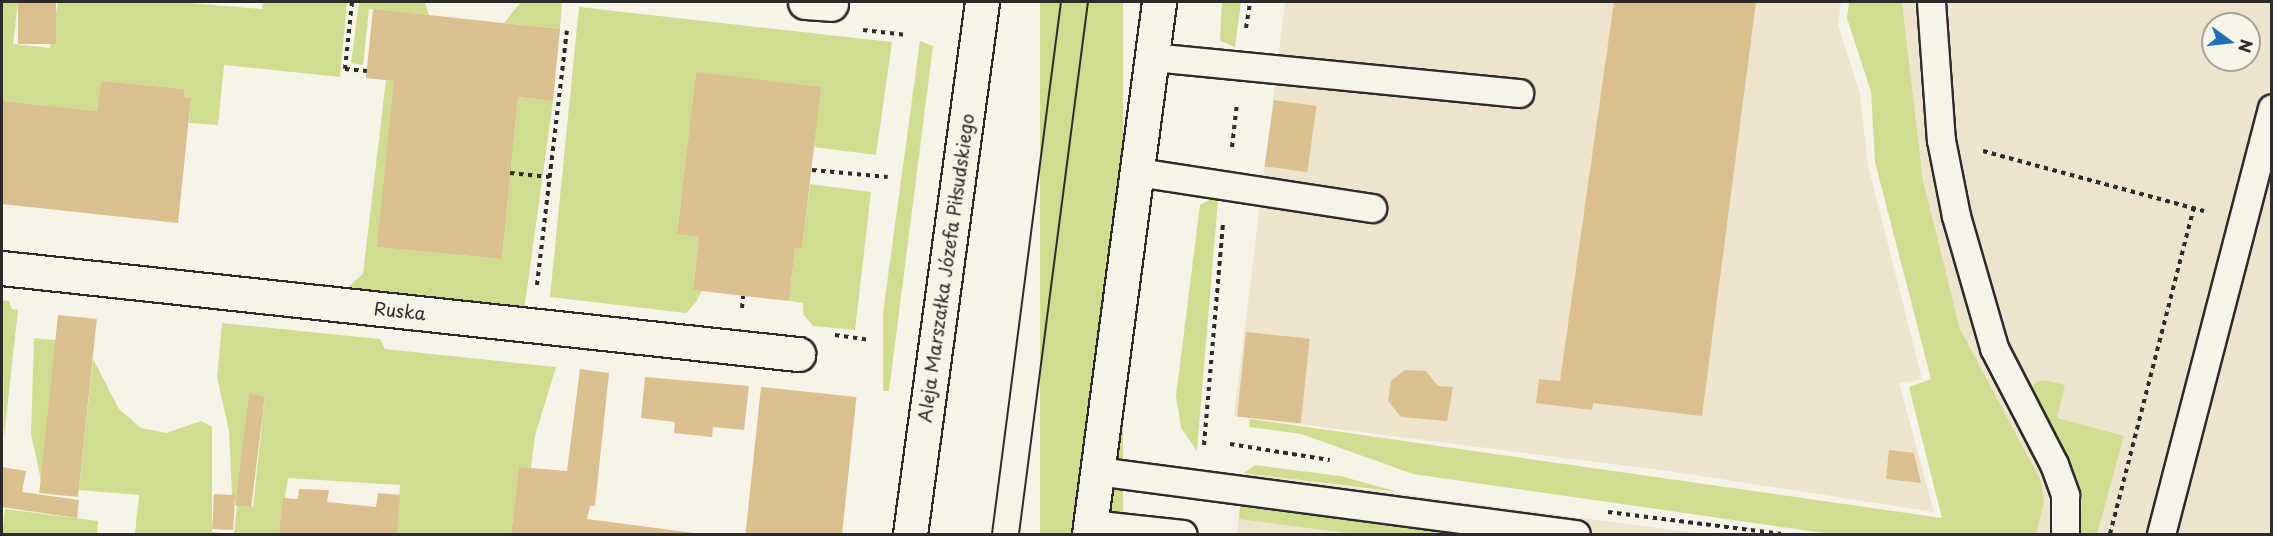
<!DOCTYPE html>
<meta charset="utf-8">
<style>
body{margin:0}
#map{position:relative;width:2273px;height:536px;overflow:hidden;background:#f7f3e8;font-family:"Playpen Sans",sans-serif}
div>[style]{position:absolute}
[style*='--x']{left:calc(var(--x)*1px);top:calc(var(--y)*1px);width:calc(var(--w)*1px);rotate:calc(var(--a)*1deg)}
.built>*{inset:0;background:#eee3cd}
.green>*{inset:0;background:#d0dd90;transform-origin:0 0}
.building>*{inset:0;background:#dabf8f;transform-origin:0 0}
.path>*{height:4px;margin-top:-2px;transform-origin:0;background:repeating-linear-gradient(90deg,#2b2b2b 0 4.5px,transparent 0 9px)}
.roads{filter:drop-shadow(2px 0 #2b2b2b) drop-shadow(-2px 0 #2b2b2b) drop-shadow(0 2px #2b2b2b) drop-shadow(0 -2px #2b2b2b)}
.lane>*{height:27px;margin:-13.5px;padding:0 13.5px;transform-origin:13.5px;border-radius:13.5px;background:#f7f3e8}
.street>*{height:33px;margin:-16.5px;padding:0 16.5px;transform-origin:16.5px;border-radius:16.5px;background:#f7f3e8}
.secondary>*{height:33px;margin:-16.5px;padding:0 16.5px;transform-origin:16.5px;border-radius:16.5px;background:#f7f3e8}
.tram>*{height:1.5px;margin:-0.75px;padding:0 0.75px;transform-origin:0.75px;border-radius:0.75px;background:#2b2b2b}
span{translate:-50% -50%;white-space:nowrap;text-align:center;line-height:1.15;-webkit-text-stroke:4.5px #f7f3e8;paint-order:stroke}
.street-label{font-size:18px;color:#2b2b2b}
.frame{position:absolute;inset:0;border:3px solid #2b2b2b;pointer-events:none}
.north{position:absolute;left:2201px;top:12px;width:60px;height:60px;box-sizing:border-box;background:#f7f3e8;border:2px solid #a5a39c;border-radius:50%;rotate:105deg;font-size:16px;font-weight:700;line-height:24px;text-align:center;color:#2b2b2b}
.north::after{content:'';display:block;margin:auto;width:21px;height:27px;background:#1f6fb2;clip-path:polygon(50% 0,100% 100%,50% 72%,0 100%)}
</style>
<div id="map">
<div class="built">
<div style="clip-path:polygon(1285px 2px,1841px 2px,1838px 25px,1860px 94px,1868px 166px,1922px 379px,1899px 383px,1934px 512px,1669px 471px,1234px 416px)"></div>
<div style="clip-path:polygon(evenodd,1902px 2px,2271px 2px,2271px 534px,2036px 534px,2041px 481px,1960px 329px,1923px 180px,1902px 2px,2213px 24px,2249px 24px,2249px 60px,2213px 60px,2213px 24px)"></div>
<div style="clip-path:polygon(1244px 473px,1703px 534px,1237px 534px)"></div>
</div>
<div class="green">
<div style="clip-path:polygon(2px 2px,18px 2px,13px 44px,50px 48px,58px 2px,178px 2px,262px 9px,263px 2px,347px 2px,340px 77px,224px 65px,218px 125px,189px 123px,191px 98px,184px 97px,185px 89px,101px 81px,97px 111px,2px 101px)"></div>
<div style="clip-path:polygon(359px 2px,425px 2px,429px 15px,369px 9px,363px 65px,351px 63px)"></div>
<div style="clip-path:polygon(521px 2px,562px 2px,560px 29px,504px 23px)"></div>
<div style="left:1040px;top:2px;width:83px;height:537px"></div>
<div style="clip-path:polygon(1222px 2px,1241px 2px,1235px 47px,1220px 41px)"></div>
<div style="clip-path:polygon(1849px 2px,1902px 2px,1923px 180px,1960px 329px,2041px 481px,2044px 502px,2036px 534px,1831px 534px,1413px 474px,1301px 434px,1249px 427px,1250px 419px,1942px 518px,1909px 387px,1931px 379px,1875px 162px,1871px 92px,1847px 18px)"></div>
<div style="clip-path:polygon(579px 7px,892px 42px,876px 155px,814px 147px,820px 87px,696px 73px,677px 234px,699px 237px,693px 290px,702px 291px,696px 302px,686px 313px,550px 297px)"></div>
<div style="clip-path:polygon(920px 41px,933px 46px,889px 391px,883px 391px,883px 313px)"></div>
<div style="clip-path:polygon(386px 80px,394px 81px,394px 85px,378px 247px,502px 259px,518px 97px,553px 101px,524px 311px,346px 289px,363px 274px)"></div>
<div style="clip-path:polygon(810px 184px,871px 192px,855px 330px,813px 326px,803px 314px,803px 303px,789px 301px,795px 248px,802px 249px)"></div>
<div style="clip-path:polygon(1211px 199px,1218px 200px,1197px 451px,1181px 428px,1176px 396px,1200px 205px)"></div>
<div style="clip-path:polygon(2px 300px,9px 301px,12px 309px,18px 310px,4px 437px)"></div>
<div style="clip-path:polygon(evenodd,222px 323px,380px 339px,385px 349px,556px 367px,535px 436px,531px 468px,519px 467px,511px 534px,397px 534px,400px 485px,288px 478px,279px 534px,234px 534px,237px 506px,232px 495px,229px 431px,217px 377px,222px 323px,249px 394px,265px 396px,253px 507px,237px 505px,249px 394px)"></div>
<div style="clip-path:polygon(34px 338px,56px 340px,41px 480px,31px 434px)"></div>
<div style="clip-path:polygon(93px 359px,119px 409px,141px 428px,166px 433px,201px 421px,212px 427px,212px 532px,232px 534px,135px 534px,139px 495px,79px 490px)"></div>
<div style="clip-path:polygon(2044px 380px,2065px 385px,2057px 418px,2124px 436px,2097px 534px,2080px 534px,2082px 496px,2076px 478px,2031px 390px,2036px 382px)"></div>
<div style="clip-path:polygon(1255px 465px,1340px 476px,1399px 492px,1244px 473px)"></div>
<div style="clip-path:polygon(1240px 506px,1450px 534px,1355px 534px,1239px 519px)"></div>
<div style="clip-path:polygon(5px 509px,98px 521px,97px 534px,2px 534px)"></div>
</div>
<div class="building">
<div style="left:18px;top:2px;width:38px;height:42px"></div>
<div style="clip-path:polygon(1614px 2px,1756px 2px,1702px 416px,1593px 403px,1592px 410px,1536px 403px,1539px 379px,1560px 381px)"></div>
<div style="clip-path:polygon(373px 9px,560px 29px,553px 101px,518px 97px,502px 259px,377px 247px,394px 81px,366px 78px)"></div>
<div style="clip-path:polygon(696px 72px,821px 87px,802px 249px,795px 248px,789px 301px,693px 290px,699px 237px,677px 234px)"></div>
<div style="clip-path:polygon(101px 81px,185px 89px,184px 97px,191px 98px,178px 223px,2px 204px,2px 101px,97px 111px)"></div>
<div style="left:1274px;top:100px;width:43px;height:67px;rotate:8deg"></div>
<div style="left:58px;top:315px;width:39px;height:179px;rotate:6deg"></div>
<div style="left:1246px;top:332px;width:64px;height:85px;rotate:6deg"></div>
<div style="clip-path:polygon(580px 369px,609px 373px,595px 506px,590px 506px,587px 519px,702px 534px,511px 534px,519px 467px,567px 471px)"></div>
<div style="clip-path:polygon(1405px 370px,1426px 371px,1438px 386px,1453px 387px,1447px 421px,1401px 417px,1388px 401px,1391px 381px)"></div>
<div style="clip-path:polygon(645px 377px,749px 386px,744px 430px,713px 427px,712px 437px,674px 433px,675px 422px,641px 418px)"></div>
<div style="left:761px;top:387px;width:96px;height:148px;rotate:6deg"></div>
<div style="left:249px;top:394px;width:16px;height:112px;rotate:7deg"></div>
<div style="clip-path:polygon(1889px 450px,1914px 453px,1921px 483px,1886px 479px)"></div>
<div style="clip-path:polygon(2px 467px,26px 471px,22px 492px,79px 500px,77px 518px,2px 507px)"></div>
<div style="clip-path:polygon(299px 489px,329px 490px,327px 502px,376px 507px,378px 493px,400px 495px,397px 534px,279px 534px,283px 498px,298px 499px)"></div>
<div style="left:214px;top:494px;width:21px;height:35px;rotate:3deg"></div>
</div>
<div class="path">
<div style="--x:352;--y:2;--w:67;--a:96"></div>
<div style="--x:345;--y:69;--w:22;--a:5"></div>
<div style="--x:1246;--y:28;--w:26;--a:-81"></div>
<div style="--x:863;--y:30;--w:44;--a:6.5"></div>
<div style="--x:1232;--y:147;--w:44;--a:-83.5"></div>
<div style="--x:1983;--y:151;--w:229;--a:15.2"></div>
<div style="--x:812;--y:170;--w:76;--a:5.3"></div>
<div style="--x:510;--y:173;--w:39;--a:6"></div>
<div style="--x:537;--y:285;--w:256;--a:-83.3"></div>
<div style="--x:742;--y:308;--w:12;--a:-85"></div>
<div style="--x:835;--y:335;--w:35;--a:8"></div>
<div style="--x:1230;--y:444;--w:101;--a:9.1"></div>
<div style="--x:1204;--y:445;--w:223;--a:-85.1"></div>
<div style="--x:1608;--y:512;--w:174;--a:7.2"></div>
<div style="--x:2110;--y:534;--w:337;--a:-75.6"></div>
</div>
<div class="roads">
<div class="lane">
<div style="--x:1931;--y:2;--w:138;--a:85.9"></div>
<div style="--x:1941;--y:140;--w:77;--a:78.8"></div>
<div style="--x:1956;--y:216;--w:137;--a:73.9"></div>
<div style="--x:1994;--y:348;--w:131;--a:62.7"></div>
<div style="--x:2054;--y:464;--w:33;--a:70"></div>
<div style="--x:2065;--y:495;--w:39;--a:90"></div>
<div style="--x:1152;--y:57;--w:369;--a:5.6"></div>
<div style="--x:1137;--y:172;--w:238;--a:8.7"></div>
<div style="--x:1097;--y:471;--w:483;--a:7.5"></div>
<div style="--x:1090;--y:524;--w:93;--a:6.2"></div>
<div style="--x:2161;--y:534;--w:440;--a:-75.4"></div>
</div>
<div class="street">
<div style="--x:805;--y:2;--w:26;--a:4"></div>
<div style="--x:2;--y:268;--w:801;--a:6.17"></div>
</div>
<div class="secondary">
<div style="--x:910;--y:534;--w:537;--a:-82.29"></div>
<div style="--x:1089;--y:534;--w:537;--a:-82.5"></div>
</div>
</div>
<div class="tram">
<div style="--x:992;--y:534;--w:536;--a:-82.61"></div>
<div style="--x:1019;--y:534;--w:536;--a:-82.61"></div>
</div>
<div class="street-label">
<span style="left:946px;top:268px;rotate:-82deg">Aleja Marszałka Józefa Piłsudskiego</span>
<span style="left:400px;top:311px;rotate:6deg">Ruska</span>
</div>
<div class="frame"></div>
<div class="north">N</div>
</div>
